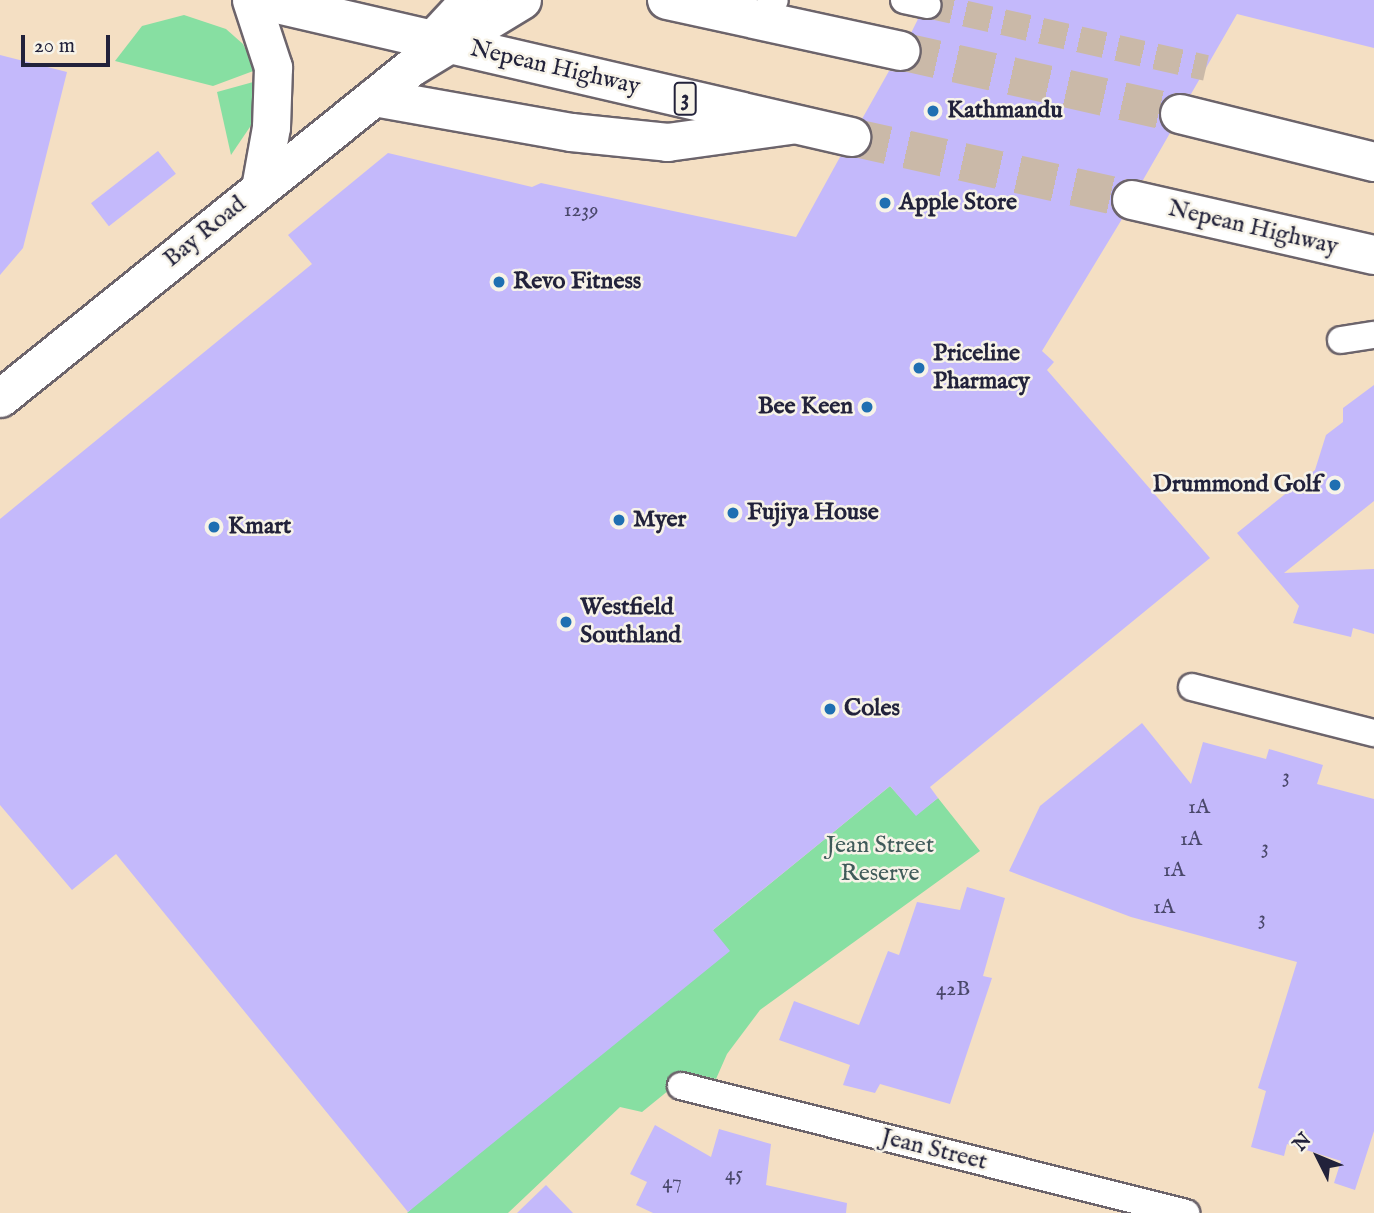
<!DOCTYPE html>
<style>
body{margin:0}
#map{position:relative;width:1374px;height:1213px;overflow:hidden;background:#f4dfc3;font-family:"IM FELL English",serif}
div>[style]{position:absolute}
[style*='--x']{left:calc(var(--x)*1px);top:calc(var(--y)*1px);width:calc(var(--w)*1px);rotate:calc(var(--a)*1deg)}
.green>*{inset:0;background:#87dfa2}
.building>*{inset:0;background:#c4b9fb;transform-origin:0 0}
.street-tunnel>*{height:26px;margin-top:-13px;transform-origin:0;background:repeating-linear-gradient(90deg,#cab9a8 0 26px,transparent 0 39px)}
.highway-tunnel>*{height:38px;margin-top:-19px;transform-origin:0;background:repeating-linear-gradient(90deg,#cab9a8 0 38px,transparent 0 57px)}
.roads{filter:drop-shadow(2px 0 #6c646b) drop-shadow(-2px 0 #6c646b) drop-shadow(0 2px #6c646b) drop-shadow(0 -2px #6c646b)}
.street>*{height:26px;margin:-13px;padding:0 13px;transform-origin:13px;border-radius:13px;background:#fff}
.secondary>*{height:37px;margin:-18.5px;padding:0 18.5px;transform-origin:18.5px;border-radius:18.5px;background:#fff}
.highway>*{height:38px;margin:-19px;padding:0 19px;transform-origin:19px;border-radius:19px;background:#fff}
.dots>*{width:19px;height:19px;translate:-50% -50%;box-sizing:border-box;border:4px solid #f7f3e8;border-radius:50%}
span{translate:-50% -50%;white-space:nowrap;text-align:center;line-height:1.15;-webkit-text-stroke:5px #f7f3e8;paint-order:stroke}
.number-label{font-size:21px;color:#4a486b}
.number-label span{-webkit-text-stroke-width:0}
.shield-label span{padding:2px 5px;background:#f7f3e8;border:2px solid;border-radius:5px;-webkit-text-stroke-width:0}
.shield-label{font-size:23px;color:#22223b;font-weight:700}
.street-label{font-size:24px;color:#22223b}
.poi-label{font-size:24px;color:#22223b;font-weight:700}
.left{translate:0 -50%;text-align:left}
.right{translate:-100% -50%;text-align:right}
.park-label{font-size:24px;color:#405b5a}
.north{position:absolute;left:1283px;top:1122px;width:70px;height:70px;-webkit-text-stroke:5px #f7f3e8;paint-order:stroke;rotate:313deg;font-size:19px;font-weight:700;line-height:28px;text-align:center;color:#22223b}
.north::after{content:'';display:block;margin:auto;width:24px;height:32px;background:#22223b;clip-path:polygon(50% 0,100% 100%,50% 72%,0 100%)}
.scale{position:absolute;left:21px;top:35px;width:89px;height:32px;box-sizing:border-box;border:4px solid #22223b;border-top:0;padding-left:9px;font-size:21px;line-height:24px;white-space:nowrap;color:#22223b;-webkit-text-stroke:5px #f7f3e8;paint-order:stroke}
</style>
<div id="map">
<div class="green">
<div style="clip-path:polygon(184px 15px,226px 29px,243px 44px,256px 70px,213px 86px,115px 61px,142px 26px)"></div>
<div style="clip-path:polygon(261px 80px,258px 115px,231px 155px,217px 92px)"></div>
<div style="clip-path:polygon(890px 786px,916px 815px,938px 798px,980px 851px,760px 1010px,727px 1054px,716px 1079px,690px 1073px,642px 1112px,620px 1107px,508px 1213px,407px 1213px,713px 930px)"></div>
</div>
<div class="building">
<div style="clip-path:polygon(942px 0,1374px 0,1374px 48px,1237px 14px,1191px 94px,1175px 93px,1164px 99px,1159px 119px,1170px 133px,1143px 180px,1126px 179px,1116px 186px,1111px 206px,1122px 219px,1042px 351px,1054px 362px,1047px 370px,1210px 558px,930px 787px,938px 798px,916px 816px,890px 786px,713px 930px,730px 951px,408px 1212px,116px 854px,72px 890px,0 805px,0 519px,312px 264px,288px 235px,388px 153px,532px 187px,541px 183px,796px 237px,840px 157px,857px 158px,867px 151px,872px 131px,862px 119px,889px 71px,906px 72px,917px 65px,921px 45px,911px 33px,918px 19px,938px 16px)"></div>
<div style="clip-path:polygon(0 55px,67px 72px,23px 248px,0 275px)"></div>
<div style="left:158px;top:151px;width:29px;height:85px;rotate:52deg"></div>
<div style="clip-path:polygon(1374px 385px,1374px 501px,1284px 573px,1374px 569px,1374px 634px,1353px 628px,1351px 637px,1293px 623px,1299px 606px,1237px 533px,1315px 470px,1326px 435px,1343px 422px,1343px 408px)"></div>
<div style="clip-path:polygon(1142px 723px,1191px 784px,1203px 742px,1266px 759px,1269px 749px,1323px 765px,1317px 784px,1374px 799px,1374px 1131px,1355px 1190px,1334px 1183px,1341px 1161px,1287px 1144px,1284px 1156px,1251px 1147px,1266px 1091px,1258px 1088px,1297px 962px,1131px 917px,1009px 871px,1040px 806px)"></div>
<div style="clip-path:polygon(967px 887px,1005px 898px,983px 976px,992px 978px,950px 1104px,880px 1084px,875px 1093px,843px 1085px,850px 1065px,779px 1040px,794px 1001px,859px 1025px,888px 951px,899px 955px,917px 902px,960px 910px)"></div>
<div style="clip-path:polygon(655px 1125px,711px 1157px,719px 1129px,771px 1144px,766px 1185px,847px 1203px,846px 1213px,653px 1213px,636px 1205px,647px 1182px,630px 1174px)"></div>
<div style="clip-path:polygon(546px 1185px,573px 1213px,517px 1213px)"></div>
</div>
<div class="street-tunnel">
<div style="--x:927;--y:5;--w:286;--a:12.7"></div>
</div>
<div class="highway-tunnel">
<div style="--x:900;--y:51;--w:287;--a:12.7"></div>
<div style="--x:851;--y:137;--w:288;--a:12.6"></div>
</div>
<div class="roads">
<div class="street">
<div style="--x:904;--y:0;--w:24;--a:12"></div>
<div style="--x:757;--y:22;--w:28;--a:-51"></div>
<div style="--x:1341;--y:340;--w:33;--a:-9"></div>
<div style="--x:1192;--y:687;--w:188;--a:14.2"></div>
<div style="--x:681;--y:1086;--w:521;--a:14.12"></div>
</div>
<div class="secondary">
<div style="--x:251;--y:0;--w:71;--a:71.8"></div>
<div style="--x:273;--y:67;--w:60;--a:91.9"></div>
<div style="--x:271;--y:127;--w:62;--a:100.2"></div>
<div style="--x:427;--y:45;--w:62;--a:-47"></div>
<div style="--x:374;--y:97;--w:200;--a:10.1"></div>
<div style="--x:571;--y:132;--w:97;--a:5.9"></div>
<div style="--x:667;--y:142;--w:124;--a:-7.9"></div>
<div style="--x:0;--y:398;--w:526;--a:-38.83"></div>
<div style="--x:410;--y:68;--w:131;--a:-31.3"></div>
</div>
<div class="highway">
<div style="--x:260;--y:0;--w:607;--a:13.05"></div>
<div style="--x:667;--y:0;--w:239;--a:12.3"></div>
<div style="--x:1180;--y:114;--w:200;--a:13.9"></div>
<div style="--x:1132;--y:200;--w:248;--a:12.8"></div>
</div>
</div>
<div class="dots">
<div style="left:933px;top:111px;background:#1f6fb2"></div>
<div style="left:885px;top:203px;background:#1f6fb2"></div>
<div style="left:499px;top:282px;background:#1f6fb2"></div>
<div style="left:919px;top:368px;background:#1f6fb2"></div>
<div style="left:867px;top:407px;background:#1f6fb2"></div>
<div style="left:1335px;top:485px;background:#1f6fb2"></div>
<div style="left:733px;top:513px;background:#1f6fb2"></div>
<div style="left:619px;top:520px;background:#1f6fb2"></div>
<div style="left:214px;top:527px;background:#1f6fb2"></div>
<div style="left:566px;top:622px;background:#1f6fb2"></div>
<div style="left:830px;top:709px;background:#1f6fb2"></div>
</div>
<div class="number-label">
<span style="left:581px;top:211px">1239</span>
<span style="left:1286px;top:777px">3</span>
<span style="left:1199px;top:808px">1A</span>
<span style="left:1191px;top:840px">1A</span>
<span style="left:1265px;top:848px">3</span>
<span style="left:1174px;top:871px">1A</span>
<span style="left:1164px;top:908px">1A</span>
<span style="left:1262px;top:919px">3</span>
<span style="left:953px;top:990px">42B</span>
<span style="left:734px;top:1175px">45</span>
<span style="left:672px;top:1183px">47</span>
</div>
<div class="shield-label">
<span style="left:685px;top:99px">3</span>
</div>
<div class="street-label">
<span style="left:555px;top:68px;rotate:13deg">Nepean Highway</span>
<span style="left:1253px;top:228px;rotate:13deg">Nepean Highway</span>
<span style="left:205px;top:232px;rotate:-39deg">Bay Road</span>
<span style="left:934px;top:1150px;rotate:14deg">Jean Street</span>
</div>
<div class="poi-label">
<span class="left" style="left:947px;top:111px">Kathmandu</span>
<span class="left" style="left:899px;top:203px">Apple Store</span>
<span class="left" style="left:513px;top:282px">Revo Fitness</span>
<span class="left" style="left:933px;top:368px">Priceline<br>Pharmacy</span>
<span class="right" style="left:853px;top:407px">Bee Keen</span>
<span class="right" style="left:1321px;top:485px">Drummond Golf</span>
<span class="left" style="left:747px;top:513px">Fujiya House</span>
<span class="left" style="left:633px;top:520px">Myer</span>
<span class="left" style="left:228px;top:527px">Kmart</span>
<span class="left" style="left:580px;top:622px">Westfield<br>Southland</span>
<span class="left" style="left:844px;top:709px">Coles</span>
</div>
<div class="park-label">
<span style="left:880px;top:860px">Jean Street<br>Reserve</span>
</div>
<div class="north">N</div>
<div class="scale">20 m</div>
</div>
